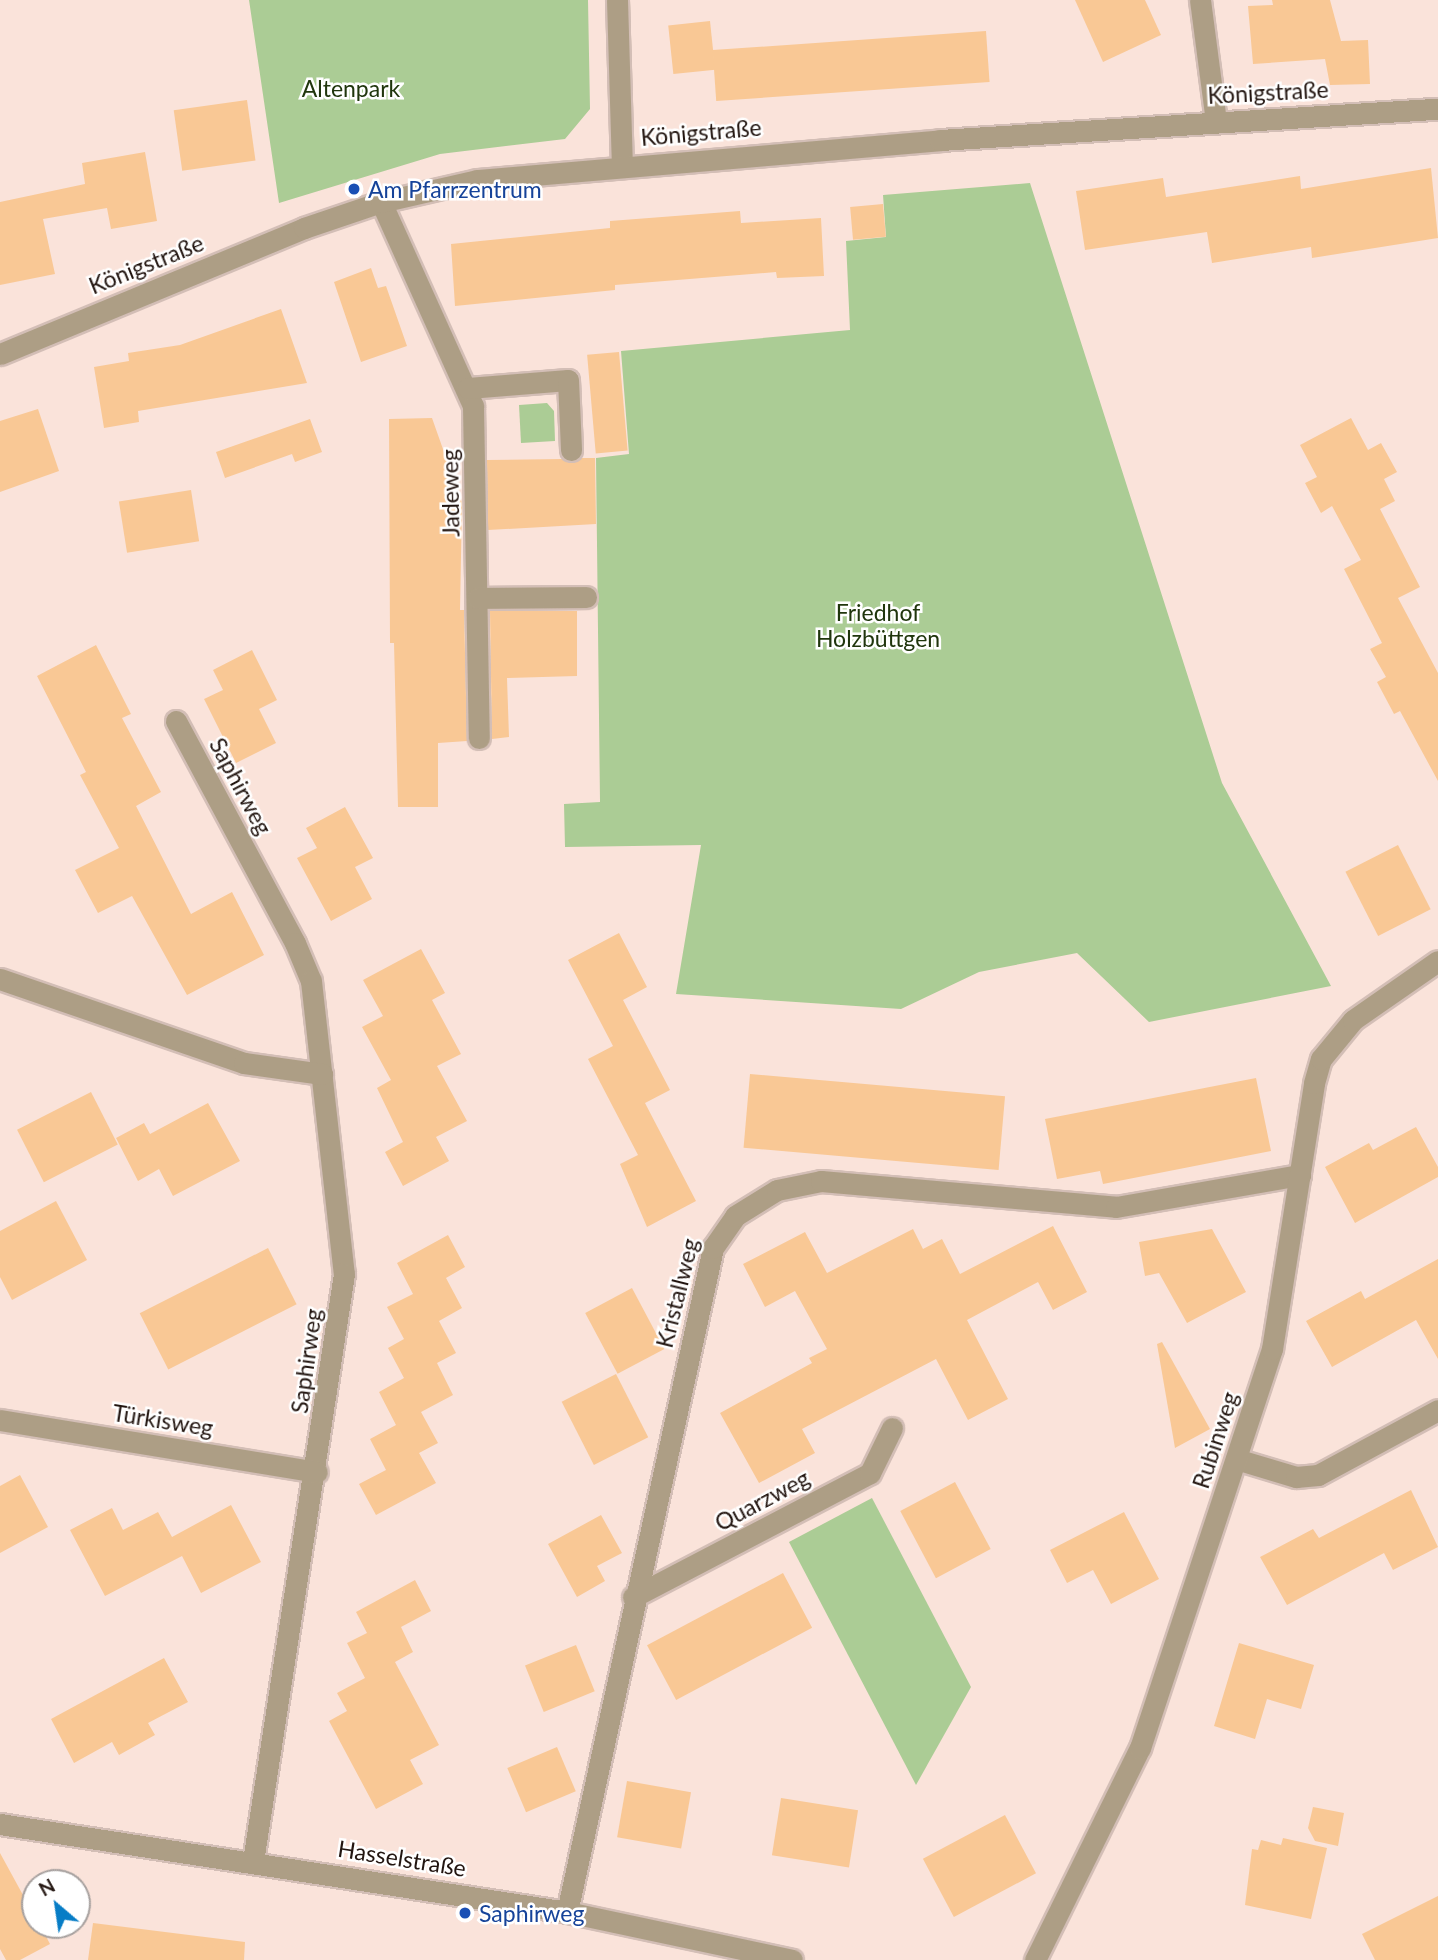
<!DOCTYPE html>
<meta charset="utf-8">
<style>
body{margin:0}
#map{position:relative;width:1438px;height:1960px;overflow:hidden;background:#fae3da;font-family:Lato,sans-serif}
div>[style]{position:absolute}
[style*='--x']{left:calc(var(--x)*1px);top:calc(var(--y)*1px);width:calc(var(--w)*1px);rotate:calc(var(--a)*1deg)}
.green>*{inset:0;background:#abcc95}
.building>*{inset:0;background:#f9c895;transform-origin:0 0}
.roads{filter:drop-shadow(2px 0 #d3beb6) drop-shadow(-2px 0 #d3beb6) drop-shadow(0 2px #d3beb6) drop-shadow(0 -2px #d3beb6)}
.minor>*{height:21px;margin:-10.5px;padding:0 10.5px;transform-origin:10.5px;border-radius:10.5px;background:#ad9e85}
.dots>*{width:19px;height:19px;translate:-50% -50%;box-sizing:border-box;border:4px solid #fff;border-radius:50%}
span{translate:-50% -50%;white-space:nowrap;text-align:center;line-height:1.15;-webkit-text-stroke:5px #fff;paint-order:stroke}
.park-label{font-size:23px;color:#20360d}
.street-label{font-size:23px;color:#221510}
.transit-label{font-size:23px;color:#164399}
.left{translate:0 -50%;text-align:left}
.north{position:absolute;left:21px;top:1869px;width:70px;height:70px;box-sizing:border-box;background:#fff;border:2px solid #a7a19f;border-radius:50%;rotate:331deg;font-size:19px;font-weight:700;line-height:28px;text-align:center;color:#221510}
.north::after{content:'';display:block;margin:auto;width:24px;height:32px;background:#077dc6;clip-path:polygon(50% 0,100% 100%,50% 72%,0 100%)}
</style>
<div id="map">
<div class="green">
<div style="clip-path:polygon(249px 0,588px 0,590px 109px,565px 139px,440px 154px,279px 203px)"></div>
<div style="clip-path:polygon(1030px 183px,1222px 783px,1331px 986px,1149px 1022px,1077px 953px,979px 972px,901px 1009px,676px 994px,701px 845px,565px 847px,564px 804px,600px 802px,596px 458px,629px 454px,621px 351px,850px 330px,846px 241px,886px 237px,883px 195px)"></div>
<div style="clip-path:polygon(547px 403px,554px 411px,555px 441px,521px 443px,519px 405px)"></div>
<div style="clip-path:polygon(872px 1498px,971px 1687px,916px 1785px,789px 1542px)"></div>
</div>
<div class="building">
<div style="clip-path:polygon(1075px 0,1145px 0,1161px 35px,1103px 62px)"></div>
<div style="clip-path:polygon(1272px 0,1330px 0,1341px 41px,1368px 40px,1370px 84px,1330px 85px,1325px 59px,1253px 64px,1248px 6px,1273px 5px)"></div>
<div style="left:710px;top:21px;width:49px;height:42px;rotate:84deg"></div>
<div style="left:986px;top:31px;width:51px;height:274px;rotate:86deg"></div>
<div style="left:247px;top:100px;width:61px;height:74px;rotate:82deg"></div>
<div style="clip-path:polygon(145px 152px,157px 221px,111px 229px,107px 208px,43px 219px,55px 274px,0 285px,0 202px,85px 184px,82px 163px)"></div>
<div style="clip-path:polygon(1431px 168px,1438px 238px,1312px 258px,1311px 247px,1212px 263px,1207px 232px,1085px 250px,1076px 191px,1163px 178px,1166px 197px,1300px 176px,1301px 189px)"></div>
<div style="left:883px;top:204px;width:33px;height:33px;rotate:85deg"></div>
<div style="clip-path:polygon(740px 211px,741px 223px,821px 218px,824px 276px,777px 278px,776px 272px,615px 285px,615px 290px,455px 306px,451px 244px,610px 228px,610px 221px)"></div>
<div style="clip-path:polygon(371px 268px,378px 288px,386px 286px,407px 346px,361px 362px,334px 282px)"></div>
<div style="clip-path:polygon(281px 309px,307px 383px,138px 411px,139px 422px,104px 428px,94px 367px,129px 361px,128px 353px,180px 345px)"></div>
<div style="left:619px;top:352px;width:99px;height:32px;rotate:85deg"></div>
<div style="clip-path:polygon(38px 409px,59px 471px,0 492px,0 421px)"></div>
<div style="clip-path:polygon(432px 418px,462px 503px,460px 610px,464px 610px,467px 741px,438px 743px,438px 807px,398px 807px,394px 643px,390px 643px,389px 419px)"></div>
<div style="clip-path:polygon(1351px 418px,1368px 450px,1381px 443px,1397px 472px,1384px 479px,1395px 501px,1380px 509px,1420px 587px,1398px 598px,1438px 673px,1438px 781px,1400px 711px,1394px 714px,1377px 682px,1386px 677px,1370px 649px,1382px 643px,1344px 569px,1361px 560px,1332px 506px,1321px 513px,1305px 483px,1317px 477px,1300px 445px)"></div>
<div style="clip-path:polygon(310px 419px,322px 452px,295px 462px,292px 454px,225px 478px,216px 452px)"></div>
<div style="clip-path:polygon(581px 458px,595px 458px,596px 524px,488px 530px,487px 460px,562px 459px,571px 463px)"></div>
<div style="left:191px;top:490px;width:52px;height:73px;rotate:81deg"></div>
<div style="clip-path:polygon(490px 611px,577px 611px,577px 676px,507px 678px,509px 737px,492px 739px)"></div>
<div style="clip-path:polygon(96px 645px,131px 714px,122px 718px,161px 792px,136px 806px,191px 914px,232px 892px,264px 955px,187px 995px,132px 896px,98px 913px,75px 870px,119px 848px,80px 775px,86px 772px,37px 676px)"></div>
<div style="clip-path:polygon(252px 650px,277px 700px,259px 709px,276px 743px,236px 763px,204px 699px,223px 690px,213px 670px)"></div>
<div style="clip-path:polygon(345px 807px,373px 858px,355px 867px,372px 899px,331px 921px,297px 858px,317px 848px,306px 828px)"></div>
<div style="left:1398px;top:845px;width:72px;height:59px;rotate:63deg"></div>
<div style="clip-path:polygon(619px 933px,647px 987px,623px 1000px,670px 1090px,645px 1103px,696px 1201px,647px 1227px,620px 1164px,638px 1155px,588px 1059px,613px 1046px,568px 960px)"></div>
<div style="clip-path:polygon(421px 949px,445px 993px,432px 1000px,461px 1054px,437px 1066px,467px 1121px,436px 1137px,449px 1161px,403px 1186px,385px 1152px,403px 1142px,377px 1088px,391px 1080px,362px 1027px,383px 1016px,363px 980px)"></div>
<div style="left:750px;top:1074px;width:256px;height:74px;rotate:5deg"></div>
<div style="clip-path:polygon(1256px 1078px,1271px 1151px,1103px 1184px,1100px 1171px,1057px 1179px,1045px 1119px)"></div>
<div style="left:91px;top:1092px;width:59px;height:83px;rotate:63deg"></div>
<div style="clip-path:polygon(208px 1103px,240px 1161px,173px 1196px,159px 1169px,138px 1181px,116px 1138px,144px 1123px,150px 1134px)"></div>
<div style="clip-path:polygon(1416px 1127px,1438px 1167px,1438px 1177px,1355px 1223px,1325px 1167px,1369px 1143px,1373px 1150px)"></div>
<div style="clip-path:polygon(56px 1201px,87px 1260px,12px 1300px,0 1277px,0 1231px)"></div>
<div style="clip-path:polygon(1053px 1226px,1087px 1292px,1053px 1310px,1038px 1282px,967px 1320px,1008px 1399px,968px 1420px,936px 1359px,802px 1429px,815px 1453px,759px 1483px,720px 1413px,812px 1363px,809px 1358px,827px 1349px,795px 1291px,765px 1307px,743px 1264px,805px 1232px,827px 1273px,913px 1229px,923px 1249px,942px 1239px,960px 1274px)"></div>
<div style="clip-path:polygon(1212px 1229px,1246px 1292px,1187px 1323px,1159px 1273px,1145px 1276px,1139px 1242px)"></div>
<div style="clip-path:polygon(448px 1235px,465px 1267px,446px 1278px,462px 1308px,439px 1321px,456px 1353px,437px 1363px,453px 1395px,421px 1412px,438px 1443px,419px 1453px,436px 1483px,376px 1515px,359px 1484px,386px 1470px,370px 1439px,396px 1425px,379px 1392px,404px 1378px,388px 1348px,404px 1339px,387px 1307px,413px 1294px,397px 1263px)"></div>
<div style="left:268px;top:1248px;width:63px;height:144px;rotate:63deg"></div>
<div style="clip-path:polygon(1438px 1259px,1438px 1359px,1416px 1320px,1332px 1367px,1306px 1321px,1361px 1291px,1365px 1299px)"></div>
<div style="left:632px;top:1288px;width:69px;height:53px;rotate:62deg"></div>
<div style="clip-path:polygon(1162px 1342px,1210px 1429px,1175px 1448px,1157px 1344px)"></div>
<div style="left:616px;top:1374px;width:71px;height:61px;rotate:63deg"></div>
<div style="clip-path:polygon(20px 1475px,48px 1527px,0 1553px,0 1486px)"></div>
<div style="left:955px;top:1482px;width:76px;height:62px;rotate:62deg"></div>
<div style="clip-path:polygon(1411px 1490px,1438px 1547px,1393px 1570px,1384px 1553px,1287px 1605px,1260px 1557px,1313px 1529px,1319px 1538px)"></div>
<div style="clip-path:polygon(231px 1505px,261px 1562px,201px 1593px,182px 1556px,105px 1596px,70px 1530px,112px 1508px,123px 1530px,158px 1512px,172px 1537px)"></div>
<div style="clip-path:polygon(1124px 1512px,1159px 1579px,1111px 1604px,1093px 1570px,1067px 1583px,1050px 1550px)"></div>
<div style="clip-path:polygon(601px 1515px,622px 1553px,597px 1566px,605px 1581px,577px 1597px,548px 1544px)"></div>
<div style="left:783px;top:1573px;width:62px;height:154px;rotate:62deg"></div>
<div style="clip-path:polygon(415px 1580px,431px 1611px,401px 1627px,413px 1652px,395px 1662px,439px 1745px,410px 1760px,423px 1784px,376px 1809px,329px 1721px,347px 1711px,337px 1693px,365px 1678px,347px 1643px,367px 1633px,356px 1612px)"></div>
<div style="clip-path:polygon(1239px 1643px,1314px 1665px,1301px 1709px,1267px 1699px,1255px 1739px,1214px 1726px)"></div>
<div style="left:576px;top:1645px;width:50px;height:55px;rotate:68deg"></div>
<div style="clip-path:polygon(164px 1658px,188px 1702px,148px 1723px,155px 1735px,119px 1755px,112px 1742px,74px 1763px,51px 1719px)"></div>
<div style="left:557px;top:1747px;width:48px;height:54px;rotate:67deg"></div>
<div style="left:627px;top:1781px;width:65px;height:57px;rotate:10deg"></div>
<div style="left:781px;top:1798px;width:78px;height:58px;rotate:9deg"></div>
<div style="clip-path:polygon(1313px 1807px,1344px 1813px,1338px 1846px,1315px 1841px,1308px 1828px)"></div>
<div style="left:1005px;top:1815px;width:66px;height:93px;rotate:62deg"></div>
<div style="clip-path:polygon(1283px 1838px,1327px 1848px,1311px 1919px,1245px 1905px,1252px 1849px,1258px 1850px,1261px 1840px,1281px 1845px)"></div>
<div style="clip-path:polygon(0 1853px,35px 1917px,35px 1925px,40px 1925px,50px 1944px,20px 1960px,6px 1960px,0 1949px)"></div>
<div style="clip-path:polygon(1438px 1896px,1438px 1960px,1375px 1960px,1362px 1934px)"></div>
<div style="clip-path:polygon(93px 1923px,245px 1942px,244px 1960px,88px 1960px)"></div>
</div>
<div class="roads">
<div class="minor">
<div style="--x:617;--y:0;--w:164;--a:88.3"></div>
<div style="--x:1200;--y:0;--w:122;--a:82.5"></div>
<div style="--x:381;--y:202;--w:224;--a:65.7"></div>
<div style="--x:473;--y:406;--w:332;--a:89"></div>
<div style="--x:0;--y:354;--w:329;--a:-22.5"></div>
<div style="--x:304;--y:228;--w:81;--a:-18.7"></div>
<div style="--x:381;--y:202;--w:98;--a:-12.9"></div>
<div style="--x:477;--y:180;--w:465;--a:-4.9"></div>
<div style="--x:940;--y:140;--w:499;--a:-3.6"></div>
<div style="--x:468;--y:388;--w:100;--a:-4.6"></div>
<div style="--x:568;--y:380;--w:70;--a:87.5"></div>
<div style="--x:478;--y:598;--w:108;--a:-0.5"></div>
<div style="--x:176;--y:721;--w:252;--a:61.8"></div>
<div style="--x:295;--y:943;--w:41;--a:67.2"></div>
<div style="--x:311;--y:981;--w:295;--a:83.6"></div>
<div style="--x:344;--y:1274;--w:594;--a:98.81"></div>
<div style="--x:0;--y:979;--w:258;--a:19"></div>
<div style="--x:244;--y:1063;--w:79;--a:8"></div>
<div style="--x:0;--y:1420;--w:321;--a:9.3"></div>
<div style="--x:1236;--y:1459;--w:63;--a:16.7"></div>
<div style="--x:1296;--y:1477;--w:22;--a:-5"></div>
<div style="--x:1318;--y:1475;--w:136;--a:-28.4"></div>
<div style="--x:633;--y:1597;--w:267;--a:-27.6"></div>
<div style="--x:870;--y:1473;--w:50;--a:-63.9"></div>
<div style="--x:0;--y:1824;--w:574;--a:8.82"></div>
<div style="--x:567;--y:1912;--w:230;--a:12"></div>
<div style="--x:567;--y:1912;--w:680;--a:-77.6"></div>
<div style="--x:713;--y:1248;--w:39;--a:-55"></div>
<div style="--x:735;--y:1216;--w:49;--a:-31.8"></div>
<div style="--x:777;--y:1190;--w:45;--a:-11.6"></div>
<div style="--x:821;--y:1181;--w:296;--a:5"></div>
<div style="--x:1116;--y:1207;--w:187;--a:-9.9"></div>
<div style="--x:1035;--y:1960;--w:237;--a:-63.7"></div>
<div style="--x:1140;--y:1748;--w:420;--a:-71.7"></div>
<div style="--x:1272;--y:1349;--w:269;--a:-81"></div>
<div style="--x:1314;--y:1083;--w:25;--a:-74"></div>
<div style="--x:1321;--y:1059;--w:50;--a:-50.6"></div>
<div style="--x:1353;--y:1020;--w:103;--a:-34.8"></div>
</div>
</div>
<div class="dots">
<div style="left:354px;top:189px;background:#1a4fb4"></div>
<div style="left:465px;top:1913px;background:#1a4fb4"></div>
</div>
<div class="park-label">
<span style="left:351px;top:88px">Altenpark</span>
<span style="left:878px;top:625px">Friedhof<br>Holzbüttgen</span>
</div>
<div class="street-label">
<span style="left:1268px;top:92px;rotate:-3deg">Königstraße</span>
<span style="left:701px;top:132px;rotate:-5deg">Königstraße</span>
<span style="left:146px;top:264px;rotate:-22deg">Königstraße</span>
<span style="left:450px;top:493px;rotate:-91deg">Jadeweg</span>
<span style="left:241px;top:786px;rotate:62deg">Saphirweg</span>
<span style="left:677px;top:1293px;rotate:-76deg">Kristallweg</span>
<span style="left:306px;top:1361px;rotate:-82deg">Saphirweg</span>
<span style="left:163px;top:1420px;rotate:9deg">Türkisweg</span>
<span style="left:1215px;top:1440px;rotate:-72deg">Rubinweg</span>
<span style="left:762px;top:1500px;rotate:-28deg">Quarzweg</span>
<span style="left:402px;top:1858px;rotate:9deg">Hasselstraße</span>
</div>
<div class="transit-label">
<span class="left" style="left:368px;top:189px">Am Pfarrzentrum</span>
<span class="left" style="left:479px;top:1913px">Saphirweg</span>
</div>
<div class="north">N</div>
</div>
